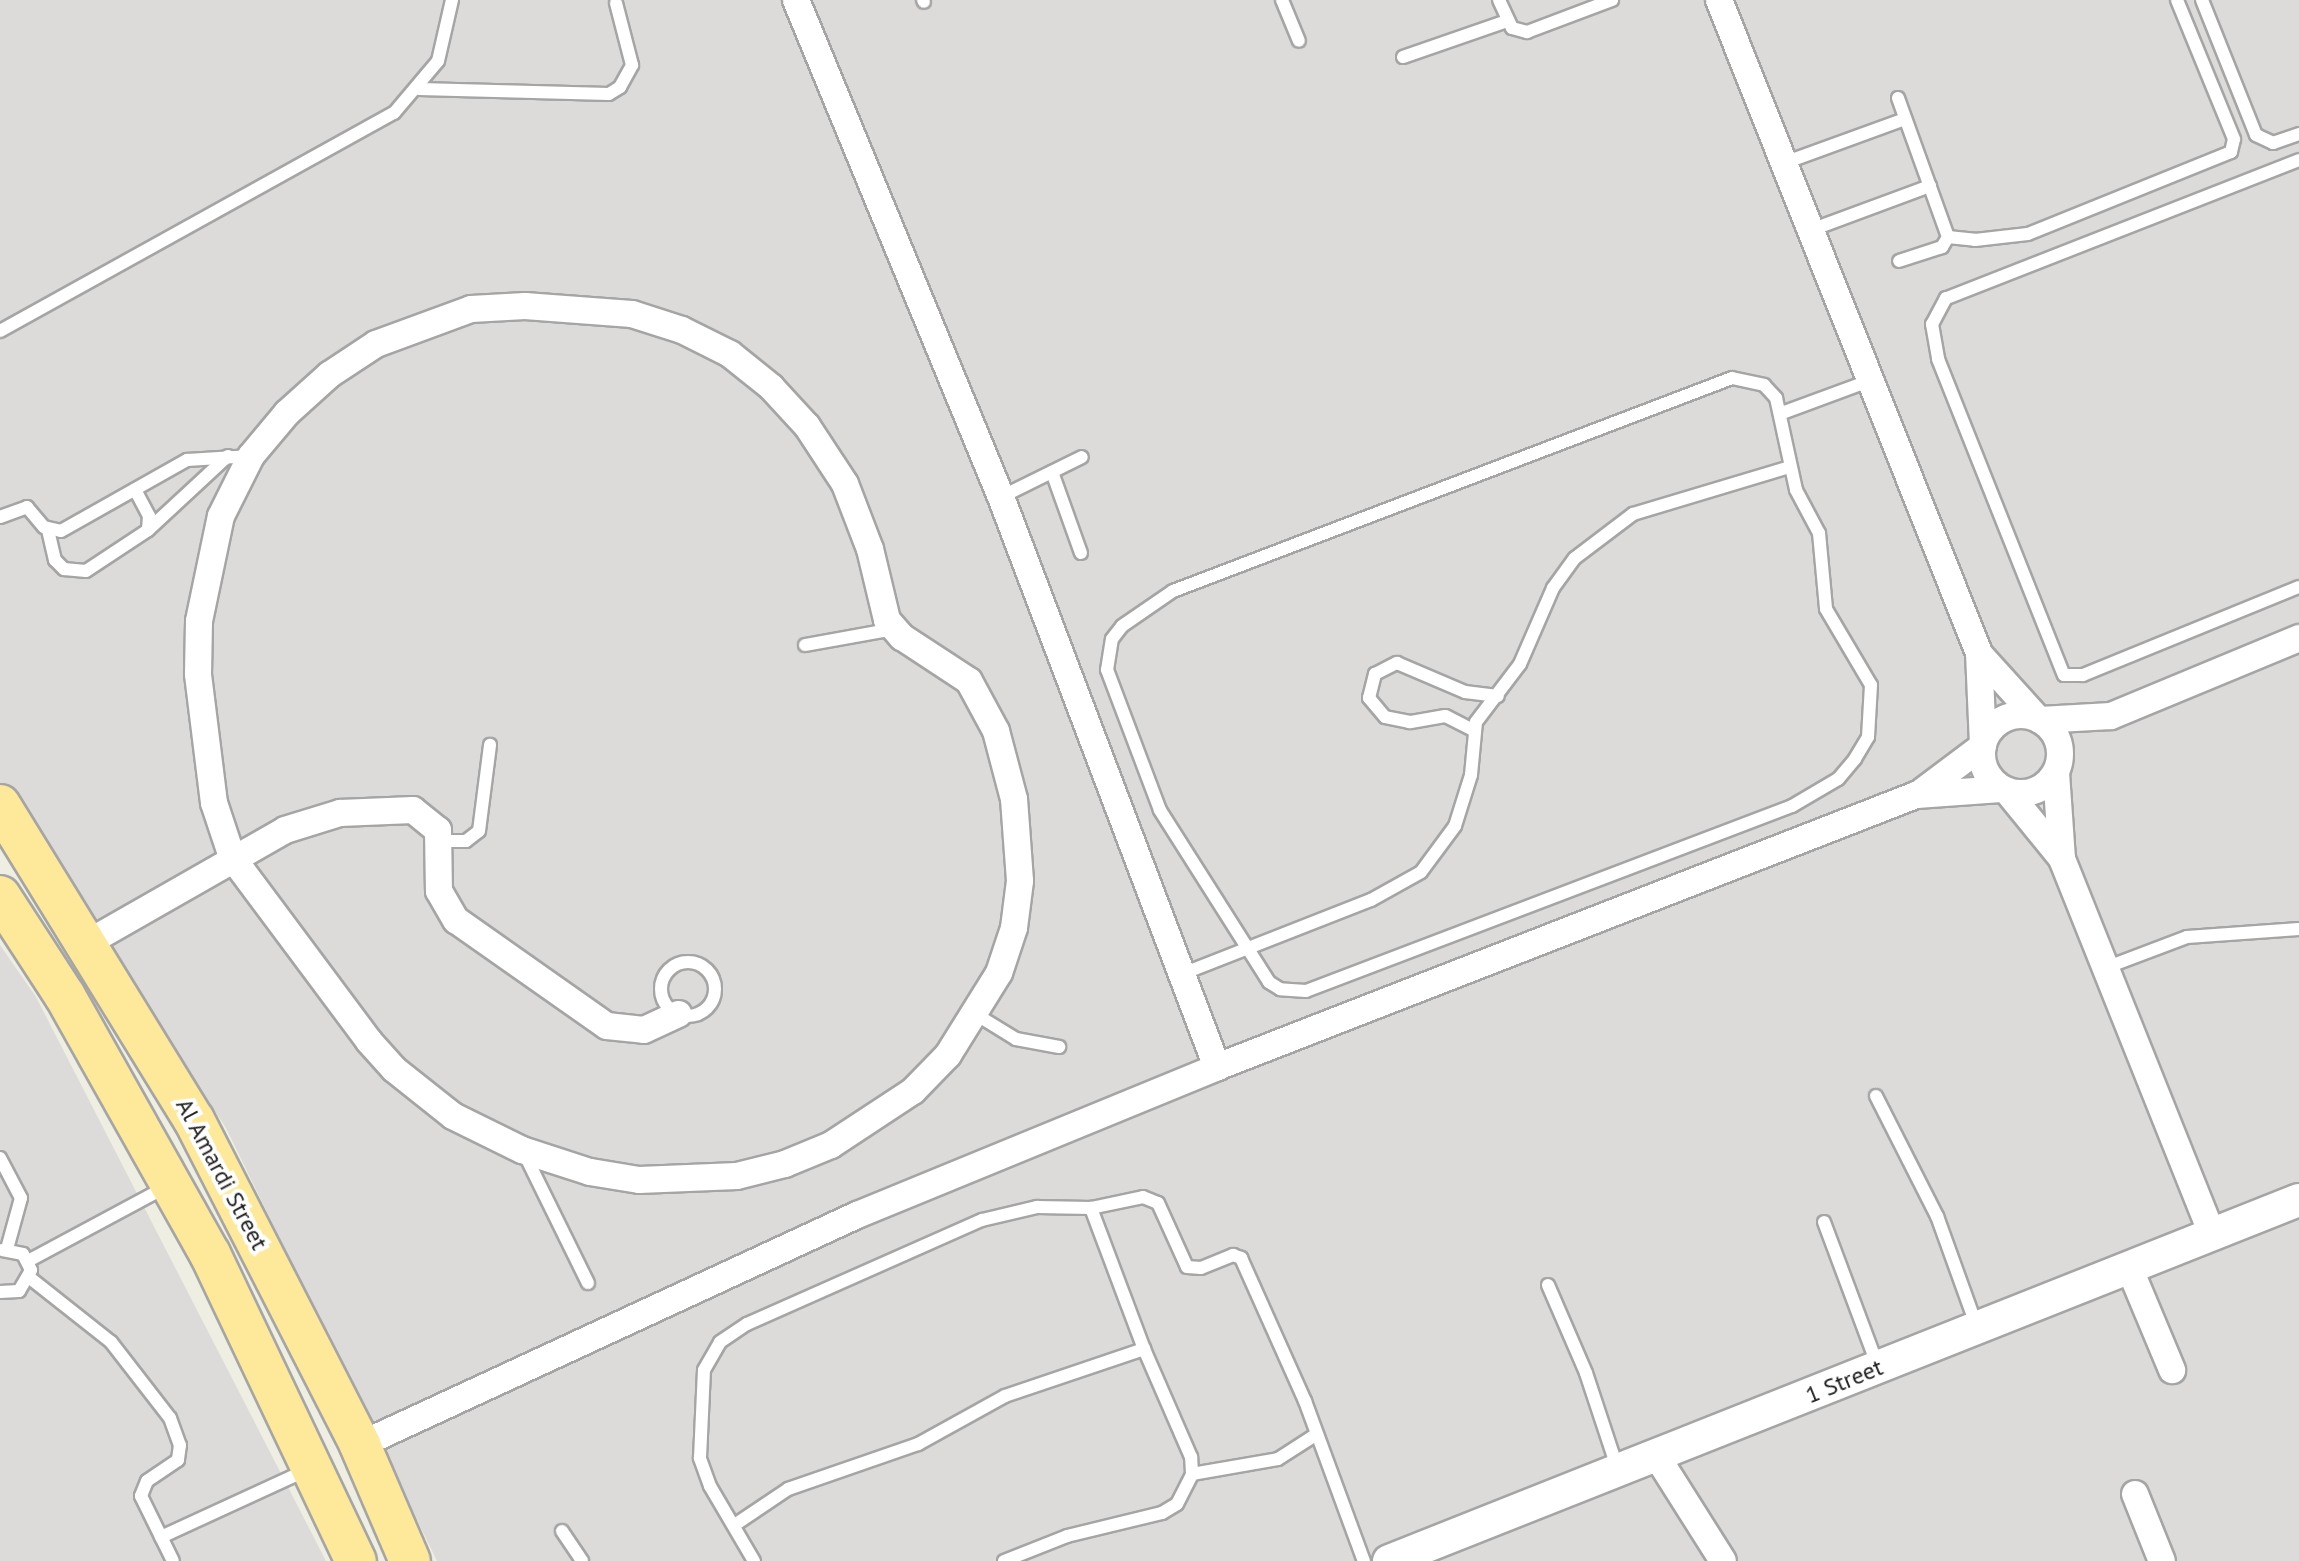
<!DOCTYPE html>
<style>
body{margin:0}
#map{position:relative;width:2299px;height:1561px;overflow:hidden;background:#efeee3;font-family:"PT Sans",sans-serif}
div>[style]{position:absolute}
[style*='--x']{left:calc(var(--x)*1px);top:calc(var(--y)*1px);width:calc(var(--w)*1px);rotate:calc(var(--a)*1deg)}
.residential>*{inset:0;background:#dcdbda}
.roads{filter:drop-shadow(2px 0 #a5a5a5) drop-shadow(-2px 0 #a5a5a5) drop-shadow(0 2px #a5a5a5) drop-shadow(0 -2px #a5a5a5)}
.service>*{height:12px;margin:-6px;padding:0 6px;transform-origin:6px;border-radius:6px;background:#fff}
.service>.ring{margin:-6px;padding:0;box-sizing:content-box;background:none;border:12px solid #fff;border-radius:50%}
.minor>*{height:26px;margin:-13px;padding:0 13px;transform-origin:13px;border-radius:13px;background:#fff}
.minor>.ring{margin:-13px;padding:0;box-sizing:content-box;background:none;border:26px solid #fff;border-radius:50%}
.tertiary>*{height:32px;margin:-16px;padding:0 16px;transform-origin:16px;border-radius:16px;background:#fff}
.primary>*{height:40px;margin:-20px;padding:0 20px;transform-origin:20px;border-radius:20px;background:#fee899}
span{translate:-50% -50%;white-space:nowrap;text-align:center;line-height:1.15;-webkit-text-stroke:8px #fff;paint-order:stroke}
.street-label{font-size:24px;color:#1e1e1e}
</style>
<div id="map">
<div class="residential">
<div style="clip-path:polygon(0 0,2299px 0,2299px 1561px,437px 1561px,226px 1128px,0 783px)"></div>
<div style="clip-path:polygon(0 945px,36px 997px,326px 1561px,0 1561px)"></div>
</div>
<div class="roads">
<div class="service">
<div style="--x:923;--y:0;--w:2;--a:63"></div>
<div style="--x:1282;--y:0;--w:44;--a:67.5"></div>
<div style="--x:1499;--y:0;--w:31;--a:65"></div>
<div style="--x:1512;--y:28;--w:16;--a:15"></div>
<div style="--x:1527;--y:32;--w:91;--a:-20.6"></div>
<div style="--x:2202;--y:0;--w:145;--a:68.2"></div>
<div style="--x:2256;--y:135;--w:19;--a:25"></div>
<div style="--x:2273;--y:143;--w:28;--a:-19"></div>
<div style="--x:1403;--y:57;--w:110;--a:-19.1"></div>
<div style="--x:419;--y:89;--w:190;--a:1.5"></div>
<div style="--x:609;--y:94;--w:13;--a:-32"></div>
<div style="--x:620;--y:87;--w:25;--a:-61"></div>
<div style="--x:632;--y:65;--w:64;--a:-104.5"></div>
<div style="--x:1898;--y:98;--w:148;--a:70.2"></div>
<div style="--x:1948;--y:237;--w:12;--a:121"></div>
<div style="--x:1942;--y:247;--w:45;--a:162"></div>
<div style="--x:2299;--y:160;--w:379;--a:158.6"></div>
<div style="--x:1946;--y:298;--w:30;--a:118"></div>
<div style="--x:1932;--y:324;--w:36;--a:80"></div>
<div style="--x:1938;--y:359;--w:340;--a:68.3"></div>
<div style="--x:2064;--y:675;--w:19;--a:0"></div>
<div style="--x:2083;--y:675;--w:233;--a:-22.2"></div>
<div style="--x:1784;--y:163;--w:129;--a:-20"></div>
<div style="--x:1811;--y:230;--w:127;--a:-20.3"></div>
<div style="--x:1948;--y:237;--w:27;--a:6"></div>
<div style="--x:1975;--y:240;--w:53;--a:-6.5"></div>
<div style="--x:2028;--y:234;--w:219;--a:-22"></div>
<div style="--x:2231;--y:152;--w:13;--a:-77"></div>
<div style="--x:2234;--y:139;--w:150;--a:-112.3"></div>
<div style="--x:0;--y:331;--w:450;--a:-29"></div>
<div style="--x:394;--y:113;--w:68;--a:-49.8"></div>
<div style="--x:438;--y:61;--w:63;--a:-77.1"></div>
<div style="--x:1732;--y:378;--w:33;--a:12"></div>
<div style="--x:1764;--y:385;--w:18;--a:47"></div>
<div style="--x:1776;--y:398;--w:94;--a:77.7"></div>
<div style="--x:1796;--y:490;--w:49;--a:61.9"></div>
<div style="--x:1819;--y:533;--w:76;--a:84.7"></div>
<div style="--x:1826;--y:609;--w:88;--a:59.4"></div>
<div style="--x:1871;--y:685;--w:52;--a:93.3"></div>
<div style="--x:1868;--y:737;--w:26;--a:121"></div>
<div style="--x:1855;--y:759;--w:26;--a:130"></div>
<div style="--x:1838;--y:779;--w:53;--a:149.6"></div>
<div style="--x:1792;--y:806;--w:520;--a:159.16"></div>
<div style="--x:1306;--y:991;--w:26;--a:-176"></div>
<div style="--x:1280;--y:989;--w:13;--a:-148"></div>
<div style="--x:1269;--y:982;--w:204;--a:-122.4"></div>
<div style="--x:1160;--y:810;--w:150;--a:-110.7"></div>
<div style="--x:1107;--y:670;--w:31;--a:-81"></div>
<div style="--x:1112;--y:639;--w:16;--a:-52"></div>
<div style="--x:1122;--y:626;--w:62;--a:-34.5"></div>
<div style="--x:1173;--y:591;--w:598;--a:-20.86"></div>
<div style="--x:1782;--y:413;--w:95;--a:-20.3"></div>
<div style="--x:1052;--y:472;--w:86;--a:70.3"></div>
<div style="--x:1001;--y:497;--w:90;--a:-26.3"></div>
<div style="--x:0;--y:517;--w:29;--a:-20"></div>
<div style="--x:27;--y:507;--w:26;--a:50"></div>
<div style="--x:44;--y:527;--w:17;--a:13"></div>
<div style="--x:61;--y:531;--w:145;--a:-29.4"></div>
<div style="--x:187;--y:460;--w:64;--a:-3.6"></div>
<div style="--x:48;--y:530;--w:31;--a:77"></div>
<div style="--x:55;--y:560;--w:13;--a:45"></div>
<div style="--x:64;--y:569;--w:22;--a:5"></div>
<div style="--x:86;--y:571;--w:74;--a:-33.5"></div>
<div style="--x:148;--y:530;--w:14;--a:-86"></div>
<div style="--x:149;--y:516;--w:30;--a:-118"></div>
<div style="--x:148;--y:530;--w:109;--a:-42.8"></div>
<div style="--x:805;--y:645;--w:90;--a:-10.2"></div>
<div style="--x:1473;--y:730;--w:31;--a:-153"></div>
<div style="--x:1445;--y:716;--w:36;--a:170"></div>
<div style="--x:1410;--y:722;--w:25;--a:-169"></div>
<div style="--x:1385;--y:717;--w:25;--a:-130"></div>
<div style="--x:1369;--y:698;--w:25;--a:-76"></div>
<div style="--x:1375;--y:674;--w:25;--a:-27"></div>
<div style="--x:1397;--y:663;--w:74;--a:23.1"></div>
<div style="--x:1465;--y:692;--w:33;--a:7"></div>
<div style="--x:442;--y:841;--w:24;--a:0"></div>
<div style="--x:466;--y:841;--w:16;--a:-38"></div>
<div style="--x:479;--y:831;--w:87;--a:-82.7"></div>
<div class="ring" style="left:661px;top:962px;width:42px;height:42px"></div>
<div style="--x:2105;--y:968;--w:88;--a:-20.7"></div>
<div style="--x:2187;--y:937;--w:112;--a:-4.1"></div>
<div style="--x:1182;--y:974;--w:203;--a:-21.4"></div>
<div style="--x:1371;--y:900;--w:57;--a:-29.2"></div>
<div style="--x:1421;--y:872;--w:57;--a:-53.5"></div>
<div style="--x:1455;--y:826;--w:53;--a:-72.6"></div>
<div style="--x:1471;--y:775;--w:53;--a:-84.6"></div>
<div style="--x:1476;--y:722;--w:73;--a:-52.8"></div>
<div style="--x:1520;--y:664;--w:83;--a:-66.5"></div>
<div style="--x:1553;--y:588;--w:37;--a:-54"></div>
<div style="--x:1575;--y:558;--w:73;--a:-37.2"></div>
<div style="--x:1633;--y:514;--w:164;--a:-16.7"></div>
<div style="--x:977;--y:1015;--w:46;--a:31.6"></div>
<div style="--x:1016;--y:1039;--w:44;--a:10.5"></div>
<div style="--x:1876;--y:1096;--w:135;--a:63.1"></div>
<div style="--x:1937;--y:1216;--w:118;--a:70.2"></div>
<div style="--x:524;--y:1153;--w:145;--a:63.8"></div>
<div style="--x:0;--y:1158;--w:45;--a:62.3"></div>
<div style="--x:21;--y:1198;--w:53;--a:105.4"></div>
<div style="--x:1824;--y:1222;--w:152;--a:69.5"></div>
<div style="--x:28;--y:1261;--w:157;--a:-28.2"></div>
<div style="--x:30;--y:1278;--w:103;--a:38.3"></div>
<div style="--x:111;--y:1342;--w:96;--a:52.2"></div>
<div style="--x:170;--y:1418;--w:29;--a:70"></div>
<div style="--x:180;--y:1445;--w:15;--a:98"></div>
<div style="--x:178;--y:1460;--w:37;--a:146"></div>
<div style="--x:147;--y:1481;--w:16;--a:112"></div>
<div style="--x:141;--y:1496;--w:72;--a:63.8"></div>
<div style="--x:1548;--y:1285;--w:96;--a:66.6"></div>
<div style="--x:1586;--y:1373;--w:102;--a:71.7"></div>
<div style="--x:0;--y:1292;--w:19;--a:-3"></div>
<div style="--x:19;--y:1291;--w:24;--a:-60"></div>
<div style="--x:31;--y:1270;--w:18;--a:-117"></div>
<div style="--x:23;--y:1254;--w:21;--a:-169"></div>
<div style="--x:1192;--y:1474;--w:87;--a:-9.9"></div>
<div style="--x:1278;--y:1459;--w:46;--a:-32.7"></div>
<div style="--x:736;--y:1524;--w:63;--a:-33.9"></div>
<div style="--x:788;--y:1489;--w:138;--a:-19.1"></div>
<div style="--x:918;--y:1444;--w:99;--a:-28.9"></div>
<div style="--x:1005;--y:1396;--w:147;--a:-18.7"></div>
<div style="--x:562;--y:1531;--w:36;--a:56"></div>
<div style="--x:161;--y:1537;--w:161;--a:-24.7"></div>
<div style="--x:754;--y:1561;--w:87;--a:-120.4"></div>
<div style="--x:710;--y:1486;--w:30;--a:-110"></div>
<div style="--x:700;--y:1458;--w:88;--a:-87.4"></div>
<div style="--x:704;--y:1370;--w:32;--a:-60"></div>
<div style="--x:720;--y:1342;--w:32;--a:-34"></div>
<div style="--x:747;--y:1324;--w:257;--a:-23.9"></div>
<div style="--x:982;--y:1220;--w:57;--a:-13.3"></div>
<div style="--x:1037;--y:1207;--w:54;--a:1.1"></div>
<div style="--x:1091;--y:1208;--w:53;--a:-11.9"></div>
<div style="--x:1143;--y:1197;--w:16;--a:22"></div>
<div style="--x:1158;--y:1203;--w:70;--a:65.6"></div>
<div style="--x:1187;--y:1267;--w:14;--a:4"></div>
<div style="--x:1201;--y:1268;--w:35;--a:-22"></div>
<div style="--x:1233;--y:1255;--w:9;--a:21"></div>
<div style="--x:1241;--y:1258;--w:157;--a:65.9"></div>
<div style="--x:1305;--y:1401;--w:171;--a:69.8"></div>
<div style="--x:1004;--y:1561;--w:68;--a:-21.6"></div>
<div style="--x:1067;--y:1536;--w:98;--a:-13.6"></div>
<div style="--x:1162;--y:1513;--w:17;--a:-31"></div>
<div style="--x:1177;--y:1504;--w:34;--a:-63"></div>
<div style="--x:1192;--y:1474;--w:17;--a:-93"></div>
<div style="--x:1191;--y:1457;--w:118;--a:-113.5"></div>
<div style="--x:1144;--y:1349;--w:151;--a:-110.6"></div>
</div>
<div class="minor">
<div style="--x:796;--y:0;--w:538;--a:67.59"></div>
<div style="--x:1001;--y:497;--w:610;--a:69.25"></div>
<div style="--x:1719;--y:0;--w:703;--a:68.29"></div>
<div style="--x:1979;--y:653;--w:91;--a:87.5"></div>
<div style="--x:525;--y:306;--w:107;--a:4.3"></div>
<div style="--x:632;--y:314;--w:52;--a:17.7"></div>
<div style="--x:682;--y:330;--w:54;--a:26.6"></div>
<div style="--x:730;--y:354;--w:53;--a:38.8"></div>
<div style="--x:771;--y:387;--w:53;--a:47.3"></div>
<div style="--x:807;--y:426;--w:69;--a:56.8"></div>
<div style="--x:845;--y:484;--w:70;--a:69"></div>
<div style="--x:870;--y:549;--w:73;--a:76.5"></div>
<div style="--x:887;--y:620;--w:23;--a:49"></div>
<div style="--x:902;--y:637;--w:80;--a:33.3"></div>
<div style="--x:969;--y:681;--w:57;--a:61.6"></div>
<div style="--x:996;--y:731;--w:70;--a:75.2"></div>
<div style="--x:1014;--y:799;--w:82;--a:85.8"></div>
<div style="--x:1020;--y:881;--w:47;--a:97.3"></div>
<div style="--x:1014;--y:928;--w:47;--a:108.4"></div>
<div style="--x:999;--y:973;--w:97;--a:121.9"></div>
<div style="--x:948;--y:1055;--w:50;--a:134.2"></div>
<div style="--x:913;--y:1091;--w:98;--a:146.6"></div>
<div style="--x:831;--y:1145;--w:50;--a:157.6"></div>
<div style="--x:785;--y:1164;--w:49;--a:166"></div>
<div style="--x:737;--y:1176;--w:98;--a:177.7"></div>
<div style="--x:639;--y:1180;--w:50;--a:-170.7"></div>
<div style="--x:590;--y:1172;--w:71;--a:-162.1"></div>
<div style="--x:522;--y:1150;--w:77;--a:-153.8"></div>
<div style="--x:453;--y:1116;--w:75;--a:-141.5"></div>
<div style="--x:394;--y:1069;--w:38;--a:-132"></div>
<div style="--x:369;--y:1041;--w:229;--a:-126.7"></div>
<div style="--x:232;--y:857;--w:57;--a:-108.4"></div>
<div style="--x:214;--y:803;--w:130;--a:-97.1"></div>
<div style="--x:198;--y:674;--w:53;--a:-88.9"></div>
<div style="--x:199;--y:621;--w:107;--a:-78.2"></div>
<div style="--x:221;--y:516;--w:67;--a:-63.4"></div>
<div style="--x:251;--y:456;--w:56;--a:-50.1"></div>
<div style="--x:287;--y:413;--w:57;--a:-42.1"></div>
<div style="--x:329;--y:375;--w:56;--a:-33.4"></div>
<div style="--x:376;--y:344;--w:101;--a:-20.2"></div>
<div style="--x:471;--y:309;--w:54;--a:-3.2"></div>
<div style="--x:1981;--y:656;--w:84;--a:47.9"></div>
<div class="ring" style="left:1982px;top:715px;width:52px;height:52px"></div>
<div style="--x:2040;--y:720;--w:71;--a:-3.2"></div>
<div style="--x:2111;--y:716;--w:204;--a:-22.5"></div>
<div style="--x:2056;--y:773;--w:86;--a:86"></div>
<div style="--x:2062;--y:859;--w:404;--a:68.2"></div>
<div style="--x:1923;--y:791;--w:75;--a:-36.9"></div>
<div style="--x:2007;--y:791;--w:84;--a:50.8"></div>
<div style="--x:89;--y:942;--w:226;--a:-29.7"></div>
<div style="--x:285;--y:830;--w:58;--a:-17.2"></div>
<div style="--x:340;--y:813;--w:73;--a:-2.4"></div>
<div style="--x:413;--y:810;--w:32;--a:39"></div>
<div style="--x:438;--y:830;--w:61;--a:89.1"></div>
<div style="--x:439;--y:891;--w:34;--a:60"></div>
<div style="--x:456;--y:920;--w:184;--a:35.1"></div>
<div style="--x:607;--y:1026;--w:37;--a:6"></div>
<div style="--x:644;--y:1030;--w:38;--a:-25"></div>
<div style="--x:2129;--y:1267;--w:112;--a:67.3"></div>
<div style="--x:360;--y:1445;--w:548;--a:-24.83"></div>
<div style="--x:857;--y:1215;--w:389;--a:-22.3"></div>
<div style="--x:1217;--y:1067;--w:750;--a:-21.26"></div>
<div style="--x:1916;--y:795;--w:86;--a:-4"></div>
<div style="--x:1656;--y:1455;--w:125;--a:57.7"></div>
<div style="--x:2135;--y:1494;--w:72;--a:68.1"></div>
</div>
<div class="tertiary">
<div style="--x:1389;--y:1561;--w:979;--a:-21.64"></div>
</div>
<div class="primary">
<div style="--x:0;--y:805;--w:370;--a:58.4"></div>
<div style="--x:194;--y:1120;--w:365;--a:62.9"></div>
<div style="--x:360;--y:1445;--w:126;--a:66.7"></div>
<div style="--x:0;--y:896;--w:119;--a:57"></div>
<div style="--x:65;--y:996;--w:296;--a:60.7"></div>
<div style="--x:210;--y:1254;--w:340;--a:64.6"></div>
</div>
</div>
<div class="street-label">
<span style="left:222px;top:1174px;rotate:62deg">Al Amardi Street</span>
<span style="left:1844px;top:1381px;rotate:-22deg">1 Street</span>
</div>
</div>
